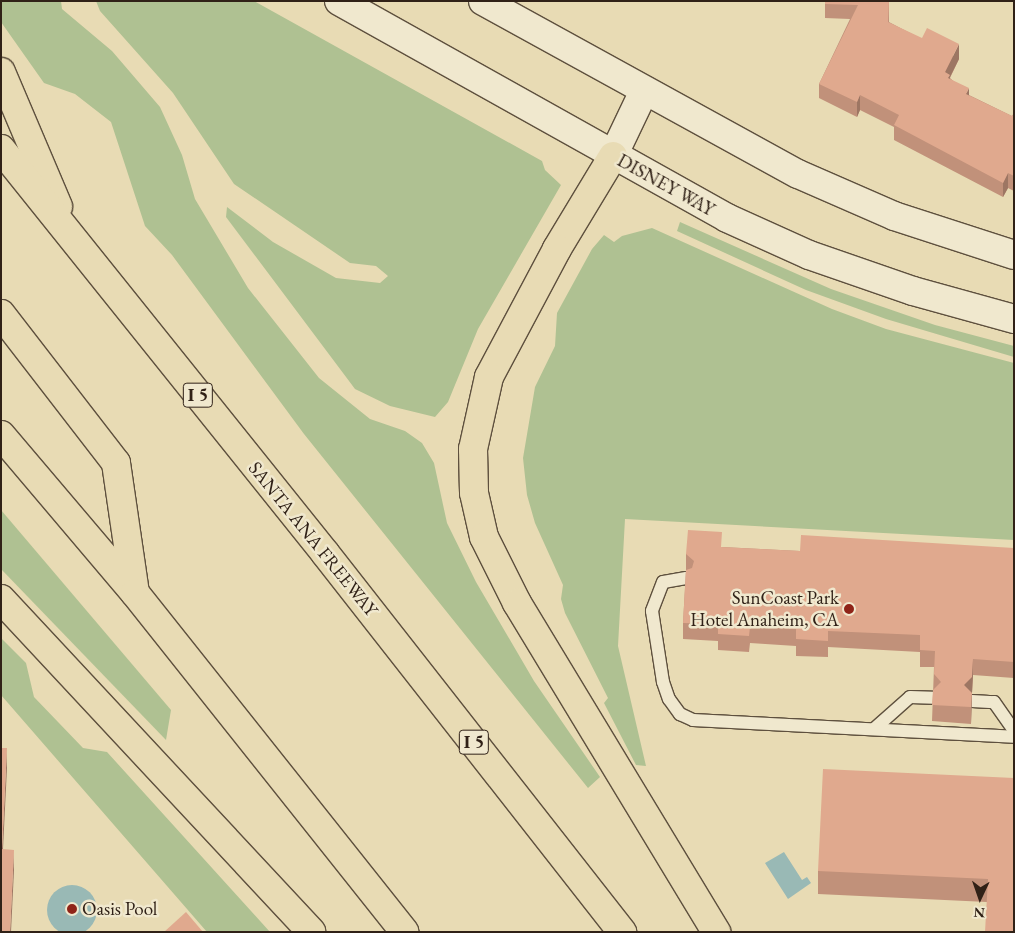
<!DOCTYPE html>
<style>
body{margin:0}
#map{position:relative;width:1015px;height:933px;overflow:hidden;background:#e8dbb4;font-family:"EB Garamond",serif}
div>[style]{position:absolute}
[style*='--x']{left:calc(var(--x)*1px);top:calc(var(--y)*1px);width:calc(var(--w)*1px);rotate:calc(var(--a)*1deg)}
.green>*{inset:0;background:#afc192}
.water>*{inset:0;background:#99b9b5}
.round{border-radius:50%}
.roads{filter:drop-shadow(1px 0 #5e503e) drop-shadow(-1px 0 #5e503e) drop-shadow(0 1px #5e503e) drop-shadow(0 -1px #5e503e)}
.lane>*{height:12px;margin:-6px;padding:0 6px;transform-origin:6px;border-radius:6px;background:#f0e8ce}
.secondary>*{height:28px;margin:-14px;padding:0 14px;transform-origin:14px;border-radius:14px;background:#f0e8ce}
.highway>*{height:28px;margin:-14px;padding:0 14px;transform-origin:14px;border-radius:14px;background:#e8dbb4}
.wall>*{inset:0;background:#c1917a}
.shaded-wall>*{inset:0;background:#9d7663}
.building>*{inset:0;background:#e0a98e}
.dots>*{width:14px;height:14px;translate:-50% -50%;box-sizing:border-box;border:2px solid #f0e8ce;border-radius:50%}
span{translate:-50% -50%;white-space:nowrap;text-align:center;line-height:1.15;-webkit-text-stroke:5px #f0e8ce;paint-order:stroke}
.shield-label span{padding:1px 4px;background:#f0e8ce;border:1px solid;border-radius:4px;-webkit-text-stroke-width:0}
.shield-label{font-size:18px;color:#302117;font-weight:700}
.street-label{font-size:19px;color:#302117}
.poi-label{font-size:19px;color:#302117}
.right{translate:-100% -50%;text-align:right}
.left{translate:0 -50%;text-align:left}
.frame{position:absolute;inset:0;border:2px solid #302117;pointer-events:none}
.north{position:absolute;left:955px;top:873px;width:50px;height:50px;-webkit-text-stroke:4px #f0e8ce;paint-order:stroke;rotate:183deg;font-size:14px;font-weight:700;line-height:20px;text-align:center;color:#302117}
.north::after{content:'';display:block;margin:auto;width:18px;height:22px;background:#302117;clip-path:polygon(50% 0,100% 100%,50% 72%,0 100%)}
</style>
<div id="map">
<div class="green">
<div style="clip-path:polygon(1px 1px,61px 1px,62px 9px,112px 51px,160px 107px,182px 155px,195px 199px,248px 288px,319px 378px,370px 419px,405px 431px,422px 443px,434px 463px,447px 523px,476px 582px,534px 681px,600px 777px,588px 788px,304px 434px,172px 255px,145px 226px,111px 122px,75px 94px,44px 83px,1px 22px)"></div>
<div style="clip-path:polygon(96px 1px,254px 1px,542px 161px,545px 170px,561px 185px,478px 329px,448px 402px,435px 417px,390px 406px,355px 389px,226px 217px,227px 207px,273px 242px,336px 278px,380px 283px,388px 276px,376px 266px,350px 263px,234px 184px,173px 93px,100px 11px)"></div>
<div style="clip-path:polygon(680px 222px,831px 289px,935px 325px,1014px 346px,1014px 357px,886px 319px,806px 290px,677px 231px)"></div>
<div style="clip-path:polygon(652px 228px,832px 309px,886px 329px,1014px 363px,1014px 540px,625px 519px,618px 646px,646px 766px,636px 765px,604px 703px,608px 698px,565px 613px,561px 599px,563px 585px,535px 523px,527px 495px,523px 458px,535px 387px,555px 346px,557px 313px,592px 249px,604px 235px,614px 242px,622px 236px)"></div>
<div style="clip-path:polygon(1px 510px,171px 710px,166px 740px,1px 569px)"></div>
<div style="clip-path:polygon(1px 638px,26px 663px,34px 697px,83px 748px,107px 752px,270px 932px,207px 932px,1px 695px)"></div>
</div>
<div class="water">
<div style="clip-path:polygon(784px 852px,802px 880px,807px 877px,811px 883px,788px 899px,765px 863px)"></div>
<div class="round" style="left:47px;top:885px;width:50px;height:50px"></div>
</div>
<div class="roads">
<div class="lane">
<div style="--x:686;--y:578;--w:23;--a:170"></div>
<div style="--x:663;--y:582;--w:31;--a:111"></div>
<div style="--x:652;--y:611;--w:72;--a:81.2"></div>
<div style="--x:663;--y:682;--w:18;--a:71"></div>
<div style="--x:669;--y:699;--w:19;--a:54"></div>
<div style="--x:680;--y:714;--w:14;--a:25"></div>
<div style="--x:693;--y:720;--w:321;--a:3"></div>
<div style="--x:972;--y:701;--w:22;--a:3"></div>
<div style="--x:994;--y:702;--w:35;--a:55"></div>
<div style="--x:874;--y:729;--w:48;--a:-41.6"></div>
<div style="--x:910;--y:697;--w:23;--a:2"></div>
</div>
<div class="secondary">
<div style="--x:339;--y:1;--w:445;--a:29.2"></div>
<div style="--x:727;--y:218;--w:90;--a:24.3"></div>
<div style="--x:809;--y:255;--w:110;--a:19.1"></div>
<div style="--x:913;--y:291;--w:105;--a:15.5"></div>
<div style="--x:483;--y:1;--w:359;--a:28.8"></div>
<div style="--x:798;--y:174;--w:105;--a:23.6"></div>
<div style="--x:894;--y:216;--w:126;--a:18"></div>
<div style="--x:613;--y:156;--w:72;--a:-64.5"></div>
</div>
<div class="highway">
<div style="--x:1;--y:72;--w:146;--a:67"></div>
<div style="--x:1;--y:149;--w:518;--a:51.27"></div>
<div style="--x:325;--y:553;--w:482;--a:51.9"></div>
<div style="--x:613;--y:156;--w:109;--a:121.1"></div>
<div style="--x:557;--y:249;--w:145;--a:118"></div>
<div style="--x:489;--y:377;--w:74;--a:102.5"></div>
<div style="--x:473;--y:449;--w:44;--a:88.7"></div>
<div style="--x:474;--y:493;--w:45;--a:77.2"></div>
<div style="--x:484;--y:537;--w:74;--a:63.4"></div>
<div style="--x:517;--y:603;--w:385;--a:58.8"></div>
<div style="--x:1;--y:314;--w:188;--a:52.3"></div>
<div style="--x:116;--y:463;--w:131;--a:81.7"></div>
<div style="--x:1;--y:435;--w:207;--a:49.7"></div>
<div style="--x:135;--y:593;--w:433;--a:51.5"></div>
<div style="--x:1;--y:599;--w:455;--a:47"></div>
</div>
</div>
<div class="wall">
<div style="clip-path:polygon(825px 1px,889px 1px,889px 22px,959px 59px,950px 78px,969px 95px,1012px 116px,1014px 113px,1014px 191px,1008px 188px,1003px 197px,894px 140px,894px 127px,860px 110px,857px 117px,819px 98px,819px 84px,850px 19px,825px 18px)"></div>
<div style="clip-path:polygon(722px 547px,800px 551px,1014px 548px,1014px 678px,973px 675px,972px 693px,972px 694px,971px 724px,932px 721px,934px 667px,920px 667px,920px 652px,828px 647px,828px 657px,796px 656px,796px 646px,750px 643px,749px 652px,718px 650px,718px 641px,683px 639px,683px 623px,686px 570px,686px 554px)"></div>
<div style="clip-path:polygon(1014px 778px,987px 902px,818px 894px,818px 871px)"></div>
</div>
<div class="shaded-wall">
<div style="clip-path:polygon(959px 44px,959px 59px,950px 77px,950px 89px,945px 72px)"></div>
<div style="clip-path:polygon(969px 88px,969px 102px,966px 94px)"></div>
<div style="clip-path:polygon(860px 95px,860px 110px,857px 117px,857px 102px)"></div>
<div style="clip-path:polygon(1008px 173px,1008px 188px,1003px 197px,1003px 183px)"></div>
<div style="clip-path:polygon(973px 659px,973px 675px,972px 693px,972px 694px,971px 724px,971px 707px,964px 685px)"></div>
<div style="clip-path:polygon(7px 748px,7px 768px,2px 869px,2px 849px)"></div>
<div style="clip-path:polygon(14px 850px,14px 870px,11px 932px,10px 932px)"></div>
</div>
<div class="building">
<div style="clip-path:polygon(825px 1px,889px 1px,888px 22px,922px 38px,927px 28px,959px 44px,945px 72px,950px 75px,948px 78px,969px 88px,966px 94px,1012px 116px,1014px 113px,1014px 176px,1008px 173px,1003px 183px,894px 125px,899px 115px,860px 95px,857px 102px,819px 84px,858px 5px,825px 4px)"></div>
<div style="clip-path:polygon(688px 530px,722px 532px,721px 547px,800px 551px,801px 535px,1014px 548px,1014px 662px,973px 659px,972px 677px,964px 685px,972px 693px,971px 707px,932px 705px,933px 690px,941px 682px,934px 674px,935px 651px,920px 650px,920px 635px,828px 631px,828px 641px,796px 639px,796px 629px,750px 627px,749px 636px,718px 634px,718px 624px,683px 623px,686px 570px,692px 568px,694px 561px,686px 554px)"></div>
<div style="clip-path:polygon(1px 748px,7px 748px,2px 849px,14px 850px,10px 932px,1px 932px)"></div>
<div style="clip-path:polygon(823px 769px,1014px 778px,1014px 932px,985px 932px,988px 879px,818px 871px)"></div>
<div style="clip-path:polygon(186px 912px,203px 932px,164px 932px)"></div>
</div>
<div class="dots">
<div style="left:849px;top:609px;background:#8f2418"></div>
<div style="left:72px;top:909px;background:#8f2418"></div>
</div>
<div class="shield-label">
<span style="left:198px;top:395px">I 5</span>
<span style="left:474px;top:742px">I 5</span>
</div>
<div class="street-label">
<span style="left:666px;top:185px;rotate:29deg">DISNEY WAY</span>
<span style="left:313px;top:539px;rotate:51deg">SANTA ANA FREEWAY</span>
</div>
<div class="poi-label">
<span class="right" style="left:839px;top:609px">SunCoast Park<br>Hotel Anaheim, CA</span>
<span class="left" style="left:82px;top:909px">Oasis Pool</span>
</div>
<div class="frame"></div>
<div class="north">N</div>
</div>
